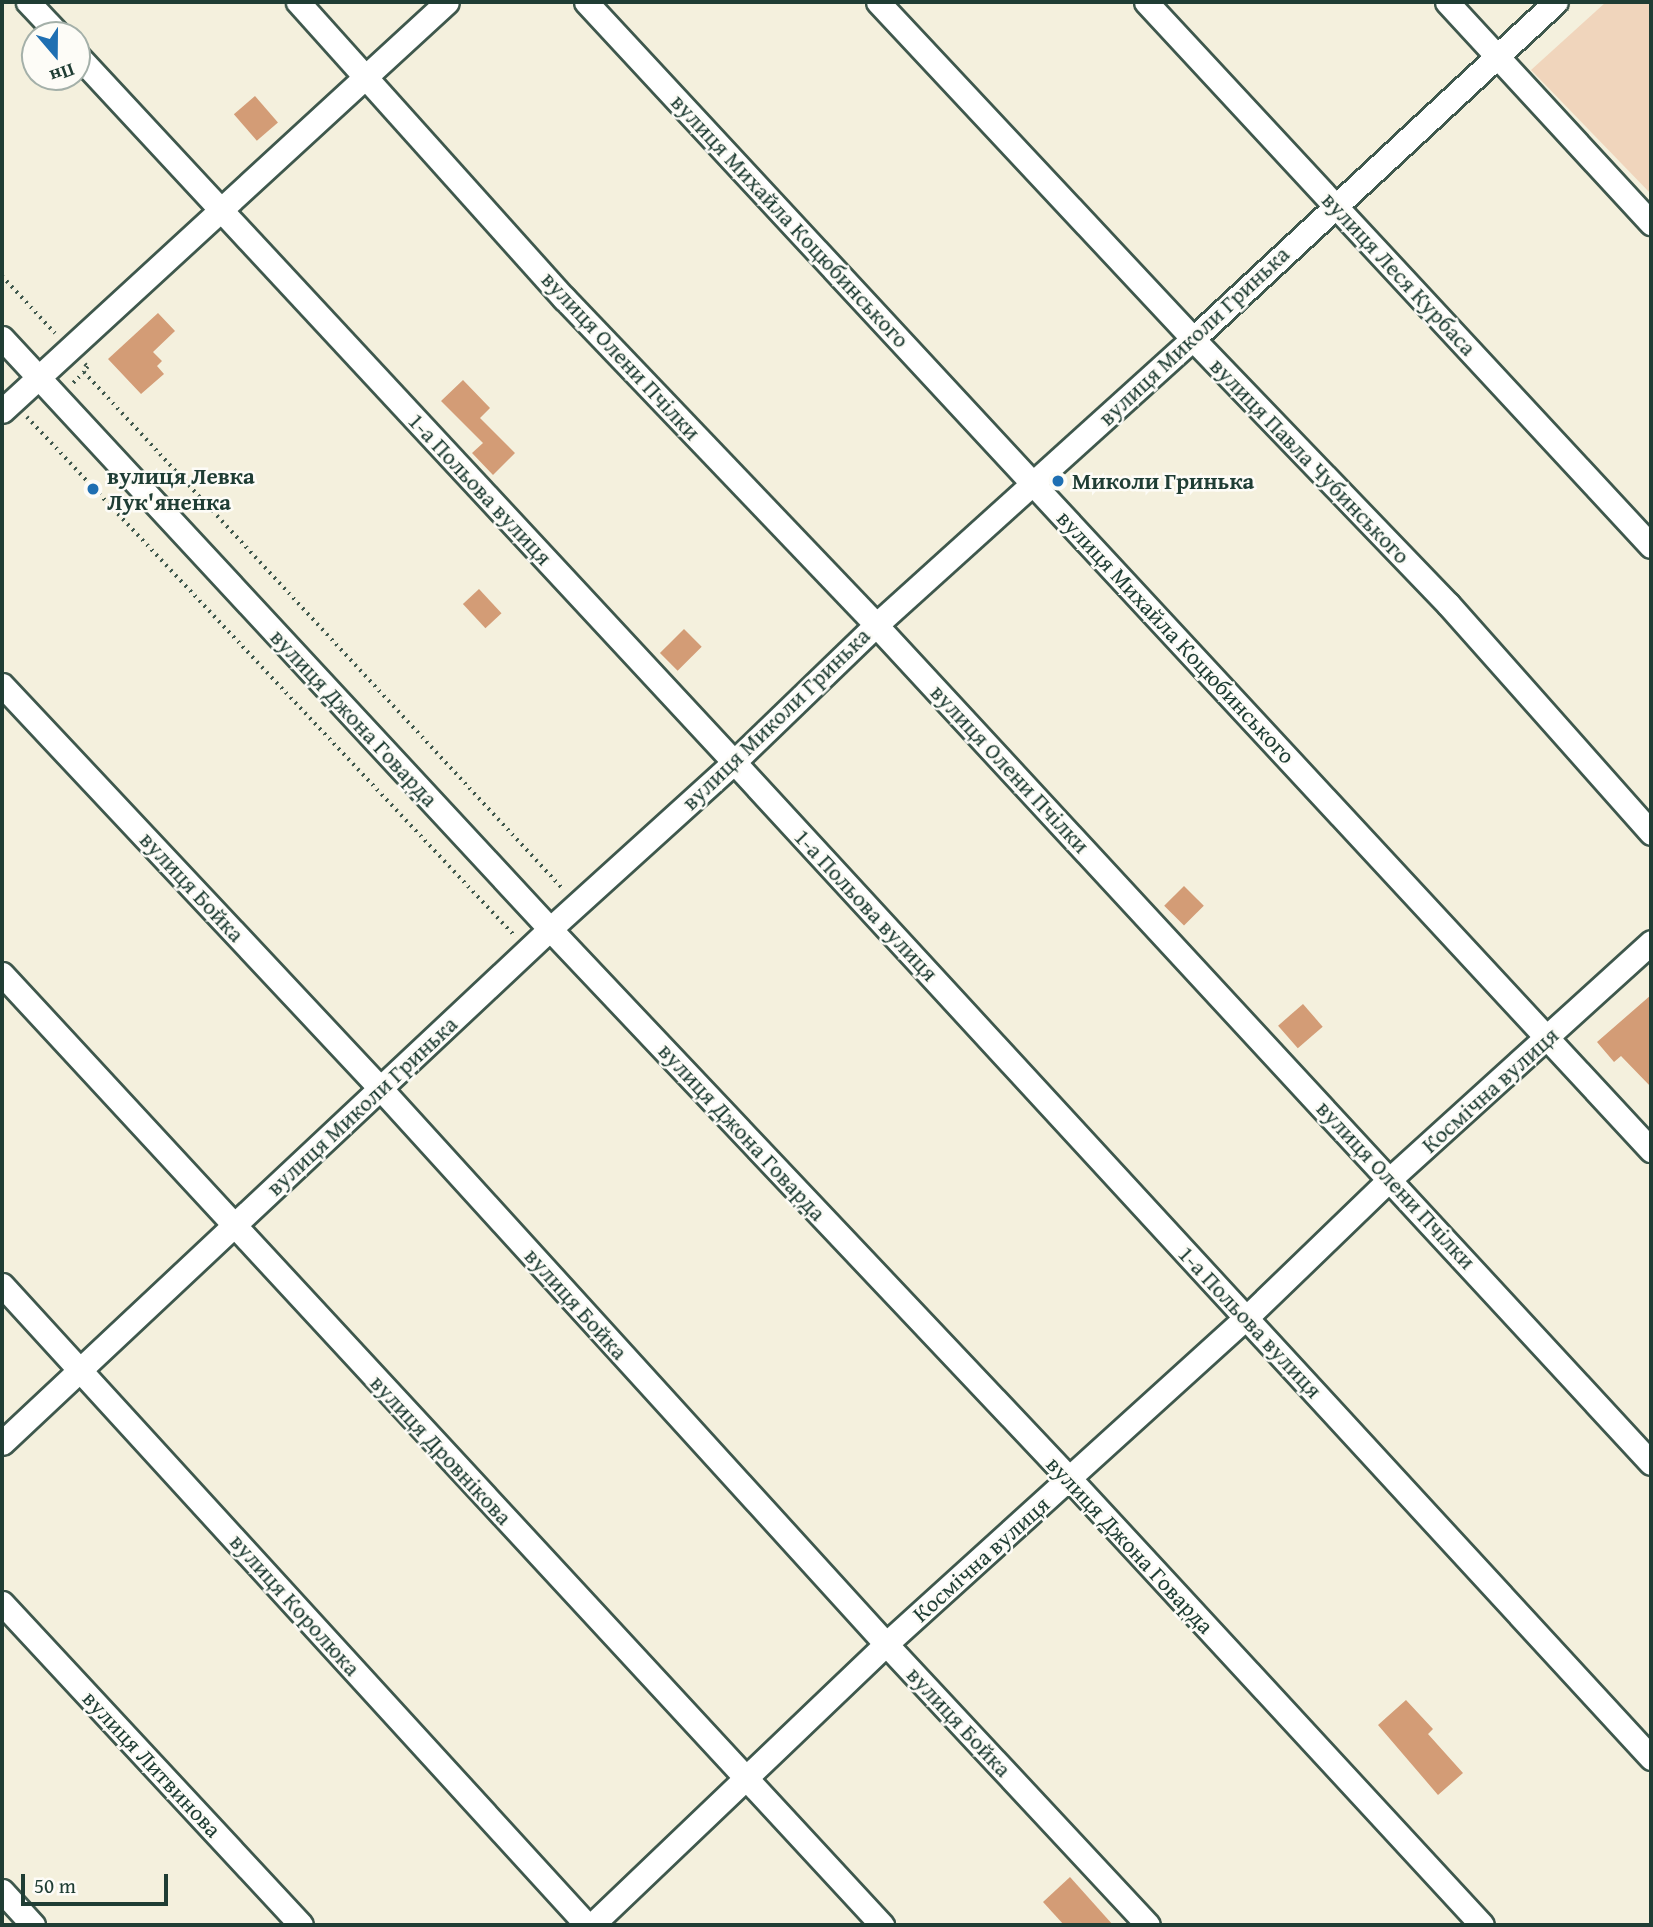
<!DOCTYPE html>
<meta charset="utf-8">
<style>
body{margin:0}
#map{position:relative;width:1653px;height:1927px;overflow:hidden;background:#f4f0dd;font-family:"Gentium Book Plus",serif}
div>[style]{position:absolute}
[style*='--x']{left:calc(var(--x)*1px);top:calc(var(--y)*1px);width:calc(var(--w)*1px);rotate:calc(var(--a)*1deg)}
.built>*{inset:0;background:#f0d5bc}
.building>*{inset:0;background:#d39c76;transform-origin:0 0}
.path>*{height:3.5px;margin-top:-1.75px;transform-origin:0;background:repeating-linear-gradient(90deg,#3f584d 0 2px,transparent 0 7px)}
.roads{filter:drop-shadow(2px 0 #3f584d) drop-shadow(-2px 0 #3f584d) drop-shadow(0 2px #3f584d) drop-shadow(0 -2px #3f584d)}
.minor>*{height:23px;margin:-11.5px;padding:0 11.5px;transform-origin:11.5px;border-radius:11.5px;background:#fff}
.dots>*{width:19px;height:19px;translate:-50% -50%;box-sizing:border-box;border:4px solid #fdfcf7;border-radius:50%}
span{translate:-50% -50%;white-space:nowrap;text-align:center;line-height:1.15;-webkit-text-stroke:5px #fdfcf7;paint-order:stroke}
.street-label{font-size:23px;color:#1f3d34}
.poi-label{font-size:23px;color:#1f3d34;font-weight:700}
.left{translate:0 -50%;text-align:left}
.frame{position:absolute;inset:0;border:4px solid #1f3d34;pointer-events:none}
.north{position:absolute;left:21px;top:21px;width:70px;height:70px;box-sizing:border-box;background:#fdfcf7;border:2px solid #a4b0a9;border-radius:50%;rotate:160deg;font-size:19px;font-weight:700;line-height:28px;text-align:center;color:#1f3d34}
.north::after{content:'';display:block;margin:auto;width:24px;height:32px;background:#1f6fb2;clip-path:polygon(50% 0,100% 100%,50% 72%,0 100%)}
.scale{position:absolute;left:21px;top:1874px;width:147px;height:32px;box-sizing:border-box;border:4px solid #1f3d34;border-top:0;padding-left:9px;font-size:21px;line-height:24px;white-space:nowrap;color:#1f3d34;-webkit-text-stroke:5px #fdfcf7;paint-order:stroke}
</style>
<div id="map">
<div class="built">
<div style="clip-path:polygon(1606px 2px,1651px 2px,1651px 194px,1531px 70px)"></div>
</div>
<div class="building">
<div style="left:255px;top:96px;width:35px;height:28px;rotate:49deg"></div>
<div style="clip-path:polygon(158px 313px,175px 331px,153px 352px,162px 361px,157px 366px,164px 374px,141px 394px,108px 359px)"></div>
<div style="clip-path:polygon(463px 380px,490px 408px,480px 418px,515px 453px,493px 475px,472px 453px,483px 443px,441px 401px)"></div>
<div style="left:479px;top:589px;width:33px;height:22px;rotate:47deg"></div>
<div style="left:684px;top:629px;width:25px;height:34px;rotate:45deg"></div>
<div style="left:1184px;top:886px;width:28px;height:28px;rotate:45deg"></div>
<div style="clip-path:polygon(1651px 995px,1651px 1087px,1621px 1056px,1614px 1062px,1597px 1042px)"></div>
<div style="left:1303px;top:1004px;width:30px;height:33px;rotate:49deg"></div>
<div style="clip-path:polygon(1406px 1700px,1433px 1729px,1428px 1734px,1463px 1773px,1438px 1795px,1378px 1725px)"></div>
<div style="clip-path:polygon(1070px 1877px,1113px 1925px,1064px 1925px,1043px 1902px)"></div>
</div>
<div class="path">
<div style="--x:2;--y:276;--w:78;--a:47.1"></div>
<div style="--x:85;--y:364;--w:4;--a:45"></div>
<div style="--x:88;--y:367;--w:6;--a:129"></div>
<div style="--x:84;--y:372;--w:706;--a:47.18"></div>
<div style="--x:73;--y:383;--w:16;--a:-45"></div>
<div style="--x:27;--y:417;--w:710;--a:46.77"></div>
</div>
<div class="roads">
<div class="minor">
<div style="--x:28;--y:2;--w:45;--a:46.8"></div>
<div style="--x:298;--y:2;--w:398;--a:48.1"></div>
<div style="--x:564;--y:298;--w:452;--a:46.3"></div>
<div style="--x:876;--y:625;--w:1141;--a:47.24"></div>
<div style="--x:586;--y:2;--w:1566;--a:47.15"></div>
<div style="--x:878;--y:2;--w:461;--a:46.9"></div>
<div style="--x:1193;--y:339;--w:368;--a:46.1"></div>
<div style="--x:1448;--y:604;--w:306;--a:48.4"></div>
<div style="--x:1146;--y:2;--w:742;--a:47.13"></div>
<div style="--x:1447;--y:2;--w:301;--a:47.3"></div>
<div style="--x:77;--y:55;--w:965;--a:47.1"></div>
<div style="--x:734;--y:762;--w:1354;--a:47.36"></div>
<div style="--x:2;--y:338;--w:806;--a:47.16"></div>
<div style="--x:550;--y:929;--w:757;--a:46.61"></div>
<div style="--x:1070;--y:1479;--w:607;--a:47.27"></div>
<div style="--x:2;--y:411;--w:604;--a:-42.59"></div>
<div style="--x:2;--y:685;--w:554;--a:46.83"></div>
<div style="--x:381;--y:1089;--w:750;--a:47.7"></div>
<div style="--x:886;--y:1644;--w:384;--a:47"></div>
<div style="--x:2;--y:974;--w:1296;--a:47.22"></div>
<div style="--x:2;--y:1285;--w:867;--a:47.57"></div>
<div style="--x:2;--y:1443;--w:751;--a:-43.17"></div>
<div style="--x:550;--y:929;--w:248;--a:-42.2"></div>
<div style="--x:734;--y:762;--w:197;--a:-44"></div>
<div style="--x:876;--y:625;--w:427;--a:-42.1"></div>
<div style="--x:1193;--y:339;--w:495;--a:-42.9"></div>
<div style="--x:2;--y:1603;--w:439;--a:47.1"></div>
<div style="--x:2;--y:1891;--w:46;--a:47.6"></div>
<div style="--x:592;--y:1925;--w:407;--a:-43.7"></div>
<div style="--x:886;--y:1644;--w:486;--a:-42.2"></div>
<div style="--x:1246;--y:1318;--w:200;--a:-44"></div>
<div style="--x:1390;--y:1179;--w:353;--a:-42.2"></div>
</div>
</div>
<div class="dots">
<div style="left:1058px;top:481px;background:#1f6fb2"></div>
<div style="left:93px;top:489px;background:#1f6fb2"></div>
</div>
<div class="street-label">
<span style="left:790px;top:221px;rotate:47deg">вулиця Михайла Коцюбинського</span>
<span style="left:1399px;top:274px;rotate:47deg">вулиця Леся Курбаса</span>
<span style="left:1194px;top:336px;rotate:-43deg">вулиця Миколи Гринька</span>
<span style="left:621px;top:356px;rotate:47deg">вулиця Олени Пчілки</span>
<span style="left:1310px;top:461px;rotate:46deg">вулиця Павла Чубинського</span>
<span style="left:480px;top:489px;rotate:47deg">1-а Польова вулиця</span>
<span style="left:1176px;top:637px;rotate:47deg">вулиця Михайла Коцюбинського</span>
<span style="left:354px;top:718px;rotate:47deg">вулиця Джона Говарда</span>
<span style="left:776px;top:719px;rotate:-44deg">вулиця Миколи Гринька</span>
<span style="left:1010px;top:769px;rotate:47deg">вулиця Олени Пчілки</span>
<span style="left:192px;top:887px;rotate:47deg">вулиця Бойка</span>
<span style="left:866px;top:905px;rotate:47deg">1-а Польова вулиця</span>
<span style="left:1490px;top:1090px;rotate:-42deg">Космічна вулиця</span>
<span style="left:362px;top:1106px;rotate:-43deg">вулиця Миколи Гринька</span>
<span style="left:742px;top:1132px;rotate:47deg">вулиця Джона Говарда</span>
<span style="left:1396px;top:1185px;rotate:47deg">вулиця Олени Пчілки</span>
<span style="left:576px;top:1304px;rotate:48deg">вулиця Бойка</span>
<span style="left:1250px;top:1322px;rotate:47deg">1-а Польова вулиця</span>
<span style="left:441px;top:1450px;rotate:47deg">вулиця Дровнікова</span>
<span style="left:1130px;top:1545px;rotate:47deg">вулиця Джона Говарда</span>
<span style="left:981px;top:1559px;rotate:-42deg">Космічна вулиця</span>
<span style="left:295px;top:1605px;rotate:48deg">вулиця Королюка</span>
<span style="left:959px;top:1722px;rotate:47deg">вулиця Бойка</span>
<span style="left:152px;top:1764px;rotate:47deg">вулиця Литвинова</span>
</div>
<div class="poi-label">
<span class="left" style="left:107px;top:489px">вулиця Левка<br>Лук'яненка</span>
<span class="left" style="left:1072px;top:481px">Миколи Гринька</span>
</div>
<div class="frame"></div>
<div class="north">Пн</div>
<div class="scale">50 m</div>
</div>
